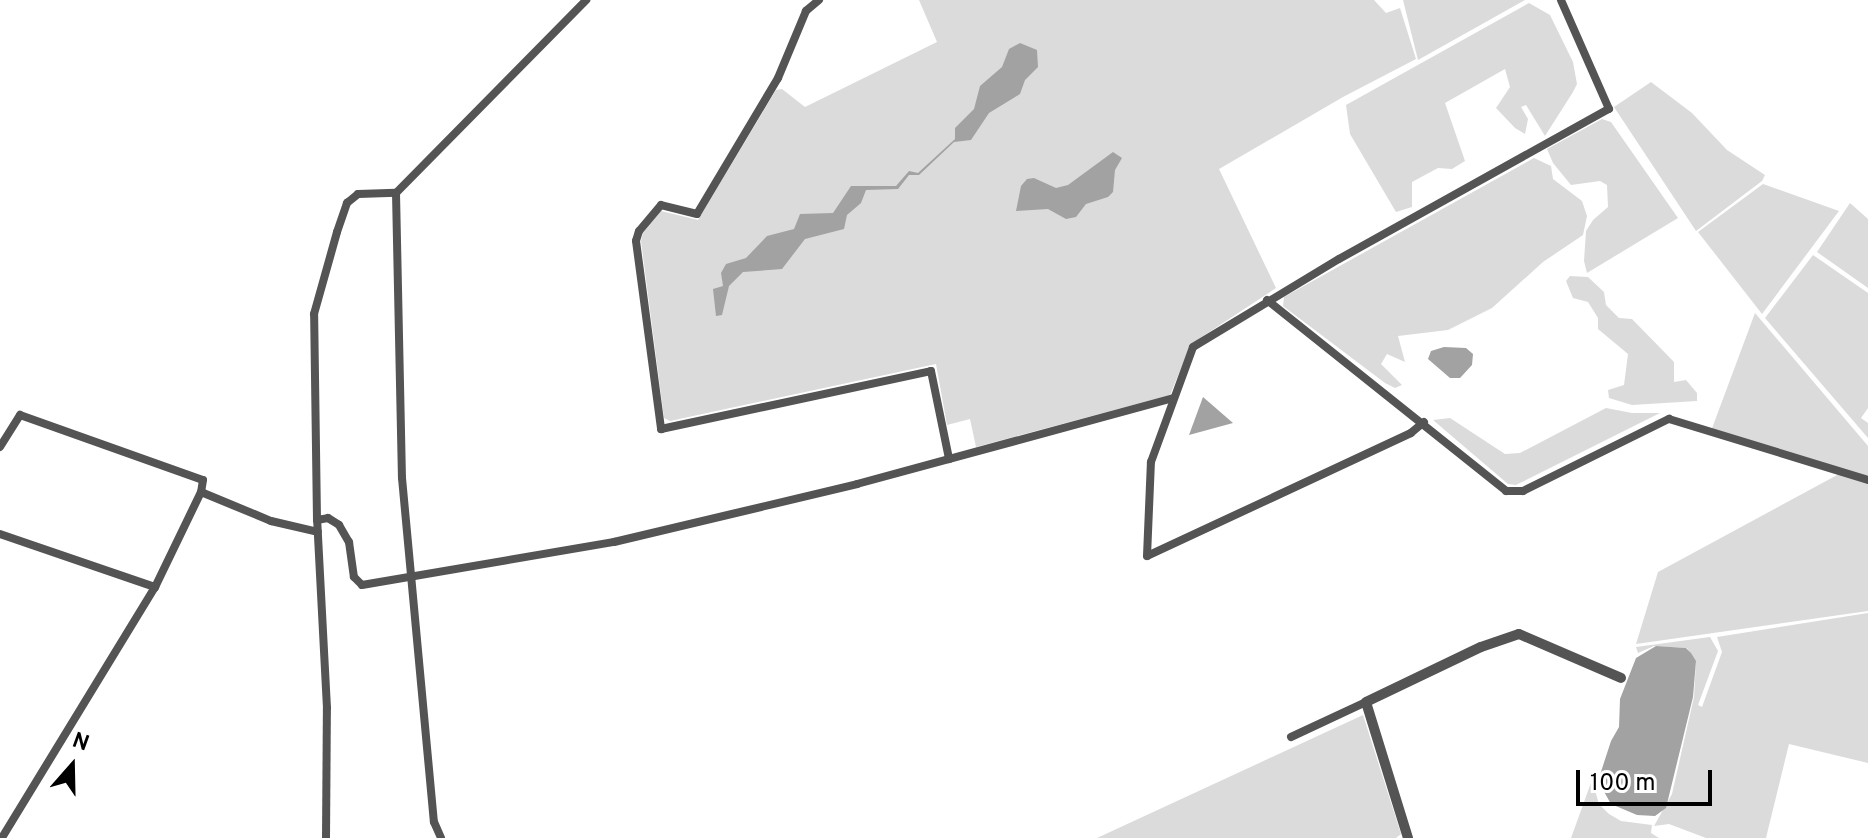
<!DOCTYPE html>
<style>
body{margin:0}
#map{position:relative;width:1868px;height:838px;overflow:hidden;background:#fff;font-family:Overpass,sans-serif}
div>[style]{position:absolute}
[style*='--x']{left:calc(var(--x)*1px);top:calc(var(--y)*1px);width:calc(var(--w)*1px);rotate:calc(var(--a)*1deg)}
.green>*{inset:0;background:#dbdbdb}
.water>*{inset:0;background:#a2a2a2}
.minor>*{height:8px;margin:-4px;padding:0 4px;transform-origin:4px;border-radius:4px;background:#545454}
.tertiary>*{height:10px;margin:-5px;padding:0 5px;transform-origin:5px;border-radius:5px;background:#545454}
span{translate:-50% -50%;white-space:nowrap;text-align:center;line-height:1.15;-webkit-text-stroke:8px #fff;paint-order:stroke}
.north{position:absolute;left:32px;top:726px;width:80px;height:80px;-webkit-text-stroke:6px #fff;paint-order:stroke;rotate:20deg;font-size:22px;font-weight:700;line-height:32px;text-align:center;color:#000}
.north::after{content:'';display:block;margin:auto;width:28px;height:36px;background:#000;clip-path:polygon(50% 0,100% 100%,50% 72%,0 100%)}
.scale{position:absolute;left:1576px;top:770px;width:136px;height:36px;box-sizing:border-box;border:4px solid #000;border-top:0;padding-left:10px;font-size:24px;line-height:28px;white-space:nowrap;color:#000;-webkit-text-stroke:6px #fff;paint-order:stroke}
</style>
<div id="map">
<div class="green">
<div style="clip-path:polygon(919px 0,1374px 0,1386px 13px,1400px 8px,1416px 59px,1343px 97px,1219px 169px,1276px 288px,1191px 344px,1170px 395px,976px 447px,970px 419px,947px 425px,936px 364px,670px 421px,664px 418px,641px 241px,643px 233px,661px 211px,698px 220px,776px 90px,782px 89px,805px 107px,937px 42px)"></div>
<div style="clip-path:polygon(1403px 0,1525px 0,1418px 60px)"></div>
<div style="clip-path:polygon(1529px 3px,1550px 15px,1573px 62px,1577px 84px,1573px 92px,1545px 136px,1526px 105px,1521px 107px,1528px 119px,1525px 134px,1515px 128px,1496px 108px,1510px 87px,1505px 69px,1445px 103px,1465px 161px,1452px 169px,1438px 168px,1412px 182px,1412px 207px,1396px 212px,1350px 134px,1346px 105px)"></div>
<div style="clip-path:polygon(1651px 82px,1692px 113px,1727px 150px,1765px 175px,1762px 181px,1696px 231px,1614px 107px)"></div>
<div style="clip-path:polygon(1602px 119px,1611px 122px,1678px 218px,1587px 273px,1584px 261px,1586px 231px,1593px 220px,1608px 207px,1607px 185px,1600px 181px,1571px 185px,1553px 163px,1547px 149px)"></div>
<div style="clip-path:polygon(1534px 158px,1551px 166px,1553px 179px,1582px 201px,1587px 216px,1583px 235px,1543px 262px,1492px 308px,1448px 330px,1398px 336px,1405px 362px,1387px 354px,1381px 364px,1402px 385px,1395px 388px,1385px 383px,1283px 306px,1284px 297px)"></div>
<div style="clip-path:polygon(1763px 184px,1839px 211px,1762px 314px,1698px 232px)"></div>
<div style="clip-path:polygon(1850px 203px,1868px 219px,1868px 288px,1817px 252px)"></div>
<div style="clip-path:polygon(1813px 255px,1868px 293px,1868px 408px,1861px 418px,1868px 423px,1868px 438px,1765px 318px)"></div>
<div style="clip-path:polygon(1570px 276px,1588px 277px,1604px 292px,1606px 305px,1619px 318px,1632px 319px,1674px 362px,1674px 382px,1686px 380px,1697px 393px,1697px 401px,1632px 405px,1609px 398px,1608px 390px,1624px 385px,1628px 354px,1598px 329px,1598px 318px,1588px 302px,1573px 298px,1566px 281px)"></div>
<div style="clip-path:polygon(1755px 313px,1868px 446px,1868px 477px,1711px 431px)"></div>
<div style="clip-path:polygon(1606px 408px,1632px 413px,1660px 413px,1516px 485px,1508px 484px,1433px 420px,1450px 418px,1505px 454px,1520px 453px)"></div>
<div style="clip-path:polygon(1839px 474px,1868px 482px,1868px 611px,1636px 644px,1658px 572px)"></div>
<div style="clip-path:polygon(1868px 613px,1868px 763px,1789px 744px,1766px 838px,1706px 838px,1669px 824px,1654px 826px,1672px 794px,1694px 697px,1696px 662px,1687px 648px,1654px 646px,1638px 653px,1636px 647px,1710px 637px,1718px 651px,1698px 705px,1702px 707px,1722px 652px,1717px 637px)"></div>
<div style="clip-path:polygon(1363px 715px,1401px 834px,1396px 838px,1097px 838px)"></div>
<div style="clip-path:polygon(1592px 780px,1599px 804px,1609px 814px,1621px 821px,1652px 825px,1651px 833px,1659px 838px,1571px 838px)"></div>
</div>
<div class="water">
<div style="clip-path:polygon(1020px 43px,1037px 50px,1038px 67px,1025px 80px,1020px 94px,989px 113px,971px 140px,954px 142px,919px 175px,909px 175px,898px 189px,866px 190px,861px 203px,847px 215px,844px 229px,805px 239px,782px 269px,743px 272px,729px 286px,722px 315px,716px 316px,713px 289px,723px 286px,721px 273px,726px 264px,746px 258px,767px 236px,794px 229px,800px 214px,833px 213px,851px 186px,896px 186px,909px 171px,918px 173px,955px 139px,955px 128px,974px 109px,980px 86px,1002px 67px,1009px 49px)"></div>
<div style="clip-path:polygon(1113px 152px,1122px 158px,1115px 170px,1113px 192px,1108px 197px,1086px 204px,1076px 217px,1066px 219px,1048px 209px,1016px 211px,1021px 186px,1027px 179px,1034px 178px,1056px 188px,1068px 185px)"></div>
<div style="clip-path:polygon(1444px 347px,1466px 348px,1473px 354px,1472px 365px,1460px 378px,1450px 378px,1428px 359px,1431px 351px)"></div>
<div style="clip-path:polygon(1203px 397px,1233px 423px,1189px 435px)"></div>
<div style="clip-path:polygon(1656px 646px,1686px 648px,1691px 653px,1696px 661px,1693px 697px,1666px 808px,1655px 816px,1637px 815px,1611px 804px,1598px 781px,1611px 741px,1619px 727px,1620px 699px,1636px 658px)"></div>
</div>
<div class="minor">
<div style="--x:819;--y:0;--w:17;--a:140"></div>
<div style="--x:806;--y:11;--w:73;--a:112.7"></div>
<div style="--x:778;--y:78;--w:158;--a:120.8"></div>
<div style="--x:697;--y:214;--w:37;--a:-166"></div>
<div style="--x:661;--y:205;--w:34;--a:130"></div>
<div style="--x:639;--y:231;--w:10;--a:107"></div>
<div style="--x:636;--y:241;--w:190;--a:82.4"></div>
<div style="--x:661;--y:429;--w:276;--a:-12.1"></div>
<div style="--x:931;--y:371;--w:90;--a:78.4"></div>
<div style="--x:396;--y:193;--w:285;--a:88.8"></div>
<div style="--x:402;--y:478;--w:345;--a:84.7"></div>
<div style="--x:434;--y:822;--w:17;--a:66"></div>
<div style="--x:1267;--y:300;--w:306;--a:38.6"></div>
<div style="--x:1506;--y:491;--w:17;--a:0"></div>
<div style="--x:1523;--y:491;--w:163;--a:-26.3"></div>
<div style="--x:1669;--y:419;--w:208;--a:17"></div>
<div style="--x:1424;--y:422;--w:17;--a:140"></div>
<div style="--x:1411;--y:433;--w:291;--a:155"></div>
<div style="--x:1147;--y:556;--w:94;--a:-87.6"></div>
<div style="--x:1151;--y:462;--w:122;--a:-69.9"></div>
<div style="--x:1193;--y:347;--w:170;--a:-31.1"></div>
<div style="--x:1339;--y:259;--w:309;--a:-29.1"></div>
<div style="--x:1609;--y:109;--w:119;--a:-113.8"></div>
<div style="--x:0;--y:447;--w:38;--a:-58"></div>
<div style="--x:20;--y:415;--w:194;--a:19.6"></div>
<div style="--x:203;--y:480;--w:12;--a:99"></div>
<div style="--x:201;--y:492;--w:106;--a:115.8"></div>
<div style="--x:155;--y:587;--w:294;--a:121.4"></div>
<div style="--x:201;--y:492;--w:76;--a:22.5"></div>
<div style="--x:271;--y:521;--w:48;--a:13.2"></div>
<div style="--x:317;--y:520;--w:11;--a:-10"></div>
<div style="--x:328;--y:518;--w:13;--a:32"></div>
<div style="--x:339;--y:525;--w:20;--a:60"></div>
<div style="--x:349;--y:542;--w:35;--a:82"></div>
<div style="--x:354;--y:577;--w:11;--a:45"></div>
<div style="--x:362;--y:585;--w:256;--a:-9.7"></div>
<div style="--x:614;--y:542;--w:250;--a:-13.4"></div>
<div style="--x:857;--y:484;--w:327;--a:-15.2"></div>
<div style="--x:0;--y:534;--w:164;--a:18.9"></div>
<div style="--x:1291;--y:737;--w:83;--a:-25"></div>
<div style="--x:326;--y:838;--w:130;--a:-89.6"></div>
<div style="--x:327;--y:708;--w:188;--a:-93"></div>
<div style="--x:317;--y:520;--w:206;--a:-90.8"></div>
<div style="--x:314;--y:314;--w:85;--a:-74.3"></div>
<div style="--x:337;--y:232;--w:31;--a:-71"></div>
<div style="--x:347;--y:203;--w:14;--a:-39"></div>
<div style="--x:358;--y:194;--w:38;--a:-2"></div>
<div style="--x:396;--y:193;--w:271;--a:-45.4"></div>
</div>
<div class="tertiary">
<div style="--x:1408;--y:838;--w:142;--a:-107.2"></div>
<div style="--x:1366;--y:702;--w:127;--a:-25.6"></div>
<div style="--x:1481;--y:647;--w:40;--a:-18.9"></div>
<div style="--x:1519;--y:634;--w:111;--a:23.3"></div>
</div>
<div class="north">N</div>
<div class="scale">100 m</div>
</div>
